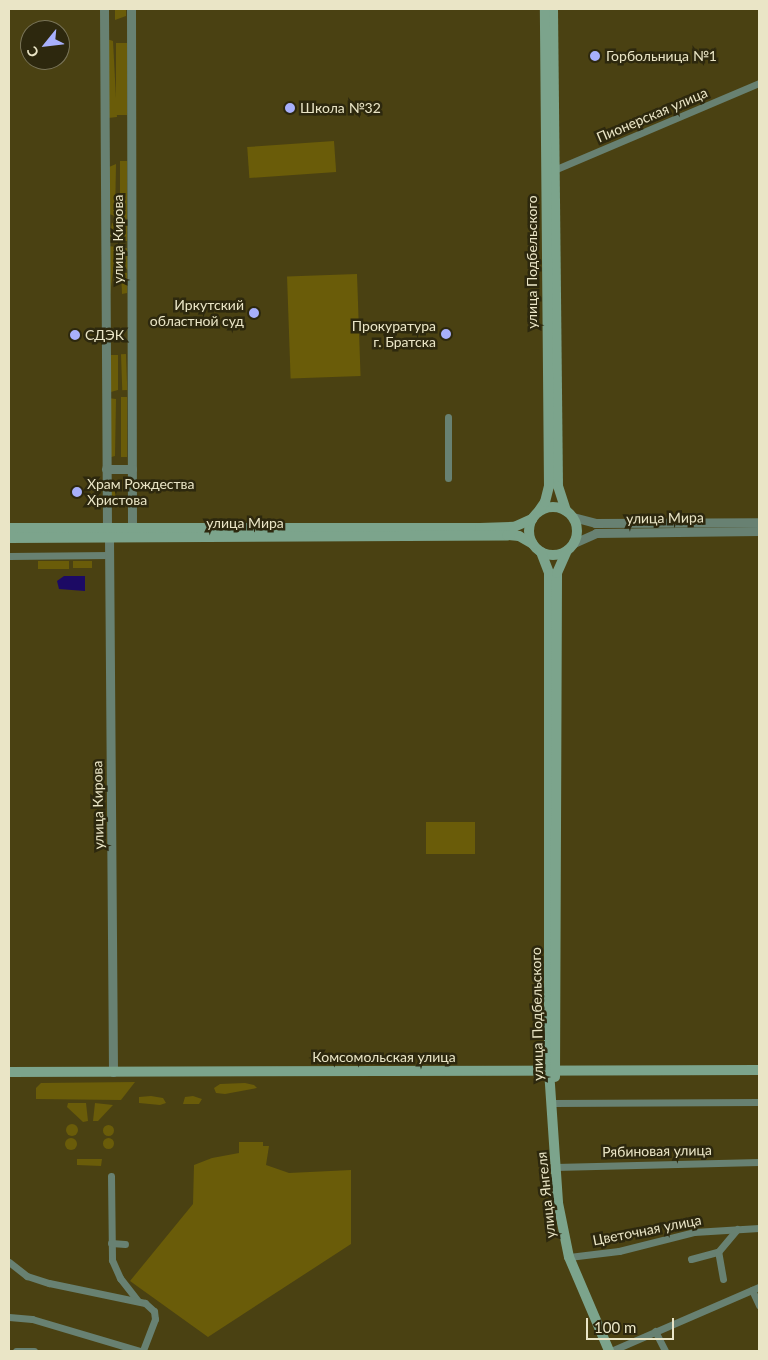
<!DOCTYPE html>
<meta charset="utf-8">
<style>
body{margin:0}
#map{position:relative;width:768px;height:1360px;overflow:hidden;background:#4a4112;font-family:Lato,sans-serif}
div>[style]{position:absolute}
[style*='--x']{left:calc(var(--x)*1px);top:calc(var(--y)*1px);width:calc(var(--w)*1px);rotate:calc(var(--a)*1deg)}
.green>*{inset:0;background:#6a5c09;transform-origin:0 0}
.round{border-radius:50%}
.water>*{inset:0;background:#1c0a64}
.minor>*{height:7px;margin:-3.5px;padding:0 3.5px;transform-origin:3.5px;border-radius:3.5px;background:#688172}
.tertiary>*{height:9px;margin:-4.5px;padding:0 4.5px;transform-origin:4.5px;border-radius:4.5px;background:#688172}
.secondary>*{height:10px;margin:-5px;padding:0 5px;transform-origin:5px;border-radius:5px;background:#7ca48c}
.secondary>.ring{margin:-5px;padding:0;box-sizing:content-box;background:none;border:10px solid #7ca48c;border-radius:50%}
.dots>*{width:14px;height:14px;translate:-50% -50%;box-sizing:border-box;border:2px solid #2d280e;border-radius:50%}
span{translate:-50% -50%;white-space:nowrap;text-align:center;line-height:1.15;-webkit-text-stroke:5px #2d280e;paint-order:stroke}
.poi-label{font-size:14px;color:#eae5c6}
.left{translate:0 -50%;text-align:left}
.right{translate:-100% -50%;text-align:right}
.street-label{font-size:14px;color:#eae5c6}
.frame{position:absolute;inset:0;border:10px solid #eae5c6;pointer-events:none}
.north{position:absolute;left:20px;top:20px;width:50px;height:50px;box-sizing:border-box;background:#2d280e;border:1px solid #797458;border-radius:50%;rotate:241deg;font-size:14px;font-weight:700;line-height:20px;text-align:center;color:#eae5c6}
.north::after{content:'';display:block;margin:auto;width:18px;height:22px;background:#a8b0fc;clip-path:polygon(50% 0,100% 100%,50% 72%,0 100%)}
.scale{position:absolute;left:586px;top:1318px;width:88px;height:22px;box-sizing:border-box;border:2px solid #eae5c6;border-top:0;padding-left:6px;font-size:15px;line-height:18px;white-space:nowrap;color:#eae5c6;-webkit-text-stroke:4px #2d280e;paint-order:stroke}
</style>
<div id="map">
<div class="green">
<div style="clip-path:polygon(115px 9px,126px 9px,126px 16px,115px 20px)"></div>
<div style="clip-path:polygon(107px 39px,113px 41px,117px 117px,108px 118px)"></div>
<div style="left:127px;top:43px;width:72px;height:11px;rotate:90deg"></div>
<div style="left:334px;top:141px;width:31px;height:87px;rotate:86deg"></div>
<div style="left:127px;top:161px;width:80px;height:7px;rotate:90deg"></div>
<div style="clip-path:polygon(116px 164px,115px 216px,109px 214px,109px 167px)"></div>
<div style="clip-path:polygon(112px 223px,115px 224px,116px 241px,109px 240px)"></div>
<div style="left:108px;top:246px;width:8px;height:50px;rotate:7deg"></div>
<div style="clip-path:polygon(121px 248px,127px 248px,128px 270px,122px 265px)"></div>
<div style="clip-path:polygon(121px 271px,127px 273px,127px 293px,122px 294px)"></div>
<div style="left:357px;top:274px;width:102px;height:70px;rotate:88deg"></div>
<div style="left:126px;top:354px;width:36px;height:5px;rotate:88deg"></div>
<div style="clip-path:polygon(108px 355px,118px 355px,118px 390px,107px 393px)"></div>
<div style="left:127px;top:397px;width:60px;height:6px;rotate:90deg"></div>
<div style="clip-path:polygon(108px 398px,116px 399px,115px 456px,108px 458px)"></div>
<div style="clip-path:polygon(109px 477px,116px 483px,115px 501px,110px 505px)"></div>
<div style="left:38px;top:561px;width:31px;height:8px"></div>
<div style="left:92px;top:561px;width:7px;height:19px;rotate:90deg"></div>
<div style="left:426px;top:822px;width:49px;height:32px"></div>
<div style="clip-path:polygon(135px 1082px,121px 1100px,36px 1099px,36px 1088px,41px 1083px)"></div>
<div style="clip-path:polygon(245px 1083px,254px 1085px,257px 1088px,225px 1094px,216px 1093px,214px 1088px,220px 1084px)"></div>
<div style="clip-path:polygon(151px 1096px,163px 1098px,166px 1103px,160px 1105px,139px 1103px,139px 1097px)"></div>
<div style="clip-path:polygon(193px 1096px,202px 1099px,199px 1104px,183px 1104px,185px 1097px)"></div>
<div style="clip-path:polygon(68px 1103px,86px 1103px,88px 1121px,83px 1122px,67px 1107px)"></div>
<div style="clip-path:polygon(95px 1103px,113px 1105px,98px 1121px,93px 1121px)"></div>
<div class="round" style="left:66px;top:1124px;width:12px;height:12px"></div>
<div class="round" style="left:102.5px;top:1124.5px;width:11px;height:11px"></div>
<div class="round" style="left:102.5px;top:1137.5px;width:11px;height:11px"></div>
<div class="round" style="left:65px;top:1138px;width:12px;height:12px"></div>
<div style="clip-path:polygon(239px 1142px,263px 1142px,263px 1146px,269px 1146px,266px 1165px,289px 1173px,351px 1170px,351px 1244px,208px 1337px,130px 1281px,193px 1204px,194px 1165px,212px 1158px,239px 1153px)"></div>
<div style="clip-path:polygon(77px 1159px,102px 1159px,101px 1166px,77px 1165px)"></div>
</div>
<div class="water">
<div style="clip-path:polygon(64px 576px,85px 576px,85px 591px,59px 589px,57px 581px)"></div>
</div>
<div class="minor">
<div style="--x:554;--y:170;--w:223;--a:-23"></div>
<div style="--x:448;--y:417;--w:61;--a:90"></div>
<div style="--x:9;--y:556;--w:100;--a:-0.6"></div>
<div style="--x:553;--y:1103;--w:206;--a:-0.3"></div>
<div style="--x:555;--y:1167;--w:204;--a:-1.4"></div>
<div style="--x:111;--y:1176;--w:84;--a:89.3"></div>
<div style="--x:112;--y:1260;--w:20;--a:66"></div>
<div style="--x:120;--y:1278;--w:29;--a:52"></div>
<div style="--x:111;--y:1243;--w:14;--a:4"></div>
<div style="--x:569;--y:1257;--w:50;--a:-6.8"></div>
<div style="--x:619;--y:1251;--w:77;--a:-14.2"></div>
<div style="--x:694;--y:1232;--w:65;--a:-3.5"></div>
<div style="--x:691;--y:1259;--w:28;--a:-15"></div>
<div style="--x:9;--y:1262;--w:23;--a:38"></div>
<div style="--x:27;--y:1276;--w:23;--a:18"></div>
<div style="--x:49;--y:1283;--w:98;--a:11.8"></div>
<div style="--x:145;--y:1303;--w:12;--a:42"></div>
<div style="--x:154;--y:1311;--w:8;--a:83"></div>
<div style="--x:155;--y:1319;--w:34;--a:111"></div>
<div style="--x:723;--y:1279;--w:27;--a:-100"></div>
<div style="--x:718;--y:1252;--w:30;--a:-50"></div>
<div style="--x:752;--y:1290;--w:17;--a:65"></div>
<div style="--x:9;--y:1317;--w:23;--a:5"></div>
<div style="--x:32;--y:1319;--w:113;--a:16.5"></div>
<div style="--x:655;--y:1331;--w:22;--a:63"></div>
<div style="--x:16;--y:1351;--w:18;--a:0"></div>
<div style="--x:611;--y:1351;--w:161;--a:-23.4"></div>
</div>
<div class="tertiary">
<div style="--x:104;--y:9;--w:518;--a:89.67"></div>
<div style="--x:131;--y:9;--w:518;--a:89.89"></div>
<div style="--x:106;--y:469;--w:26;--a:0"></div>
<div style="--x:573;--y:517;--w:23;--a:15"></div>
<div style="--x:595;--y:523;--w:164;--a:-0.3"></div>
<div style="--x:109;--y:538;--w:534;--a:89.57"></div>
<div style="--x:574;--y:543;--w:24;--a:-24"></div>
<div style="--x:596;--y:533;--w:163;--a:-0.7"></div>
</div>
<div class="secondary">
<div style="--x:553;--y:9;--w:477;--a:89.4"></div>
<div style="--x:558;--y:486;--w:26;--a:72"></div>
<div class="ring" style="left:529px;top:507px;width:38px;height:38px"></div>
<div style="--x:538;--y:512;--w:12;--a:-55"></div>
<div style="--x:545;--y:502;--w:16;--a:-76"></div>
<div style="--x:549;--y:486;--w:477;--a:-90.5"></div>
<div style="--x:9;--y:528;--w:471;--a:0"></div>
<div style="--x:480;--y:528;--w:34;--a:-2"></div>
<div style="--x:514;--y:527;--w:20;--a:-24"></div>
<div style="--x:9;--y:538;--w:498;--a:-0.3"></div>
<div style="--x:507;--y:535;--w:12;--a:5"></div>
<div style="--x:519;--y:536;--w:16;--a:30"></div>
<div style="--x:541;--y:552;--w:22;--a:69"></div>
<div style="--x:549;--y:573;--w:497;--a:90"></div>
<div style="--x:549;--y:1070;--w:133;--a:86.1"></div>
<div style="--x:558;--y:1203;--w:55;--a:78.5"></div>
<div style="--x:569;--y:1257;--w:102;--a:66.9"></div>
<div style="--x:9;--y:1072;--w:750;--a:-0.15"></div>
<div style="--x:555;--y:1077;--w:504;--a:-89.77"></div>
<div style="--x:557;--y:573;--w:24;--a:-66"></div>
</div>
<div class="dots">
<div style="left:595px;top:56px;background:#a8b0fc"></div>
<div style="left:290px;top:108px;background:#a8b0fc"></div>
<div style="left:254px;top:313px;background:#a8b0fc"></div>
<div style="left:446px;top:334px;background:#a8b0fc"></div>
<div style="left:75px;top:335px;background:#a8b0fc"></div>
<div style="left:77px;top:492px;background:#a8b0fc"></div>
</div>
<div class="poi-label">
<span class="left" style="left:606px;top:56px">Горбольница №1</span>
<span class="left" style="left:300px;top:108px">Школа №32</span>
<span class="right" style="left:244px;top:313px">Иркутский<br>областной суд</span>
<span class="right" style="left:436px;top:334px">Прокуратура<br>г. Братска</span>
<span class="left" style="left:85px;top:335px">СДЭК</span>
<span class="left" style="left:87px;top:492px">Храм Рождества<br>Христова</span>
</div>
<div class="street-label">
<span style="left:652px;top:115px;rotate:-23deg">Пионерская улица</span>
<span style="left:118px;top:239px;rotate:-90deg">улица Кирова</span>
<span style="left:532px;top:262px;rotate:-90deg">улица Подбельского</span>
<span style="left:665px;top:518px;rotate:-1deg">улица Мира</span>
<span style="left:245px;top:523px">улица Мира</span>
<span style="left:98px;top:805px;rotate:-91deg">улица Кирова</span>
<span style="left:537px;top:1014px;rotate:-91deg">улица Подбельского</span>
<span style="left:384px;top:1057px">Комсомольская улица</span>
<span style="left:657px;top:1151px;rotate:-1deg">Рябиновая улица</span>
<span style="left:546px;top:1195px;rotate:-96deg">улица Янгеля</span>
<span style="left:647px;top:1230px;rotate:-11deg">Цветочная улица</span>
</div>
<div class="frame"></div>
<div class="north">С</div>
<div class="scale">100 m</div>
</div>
